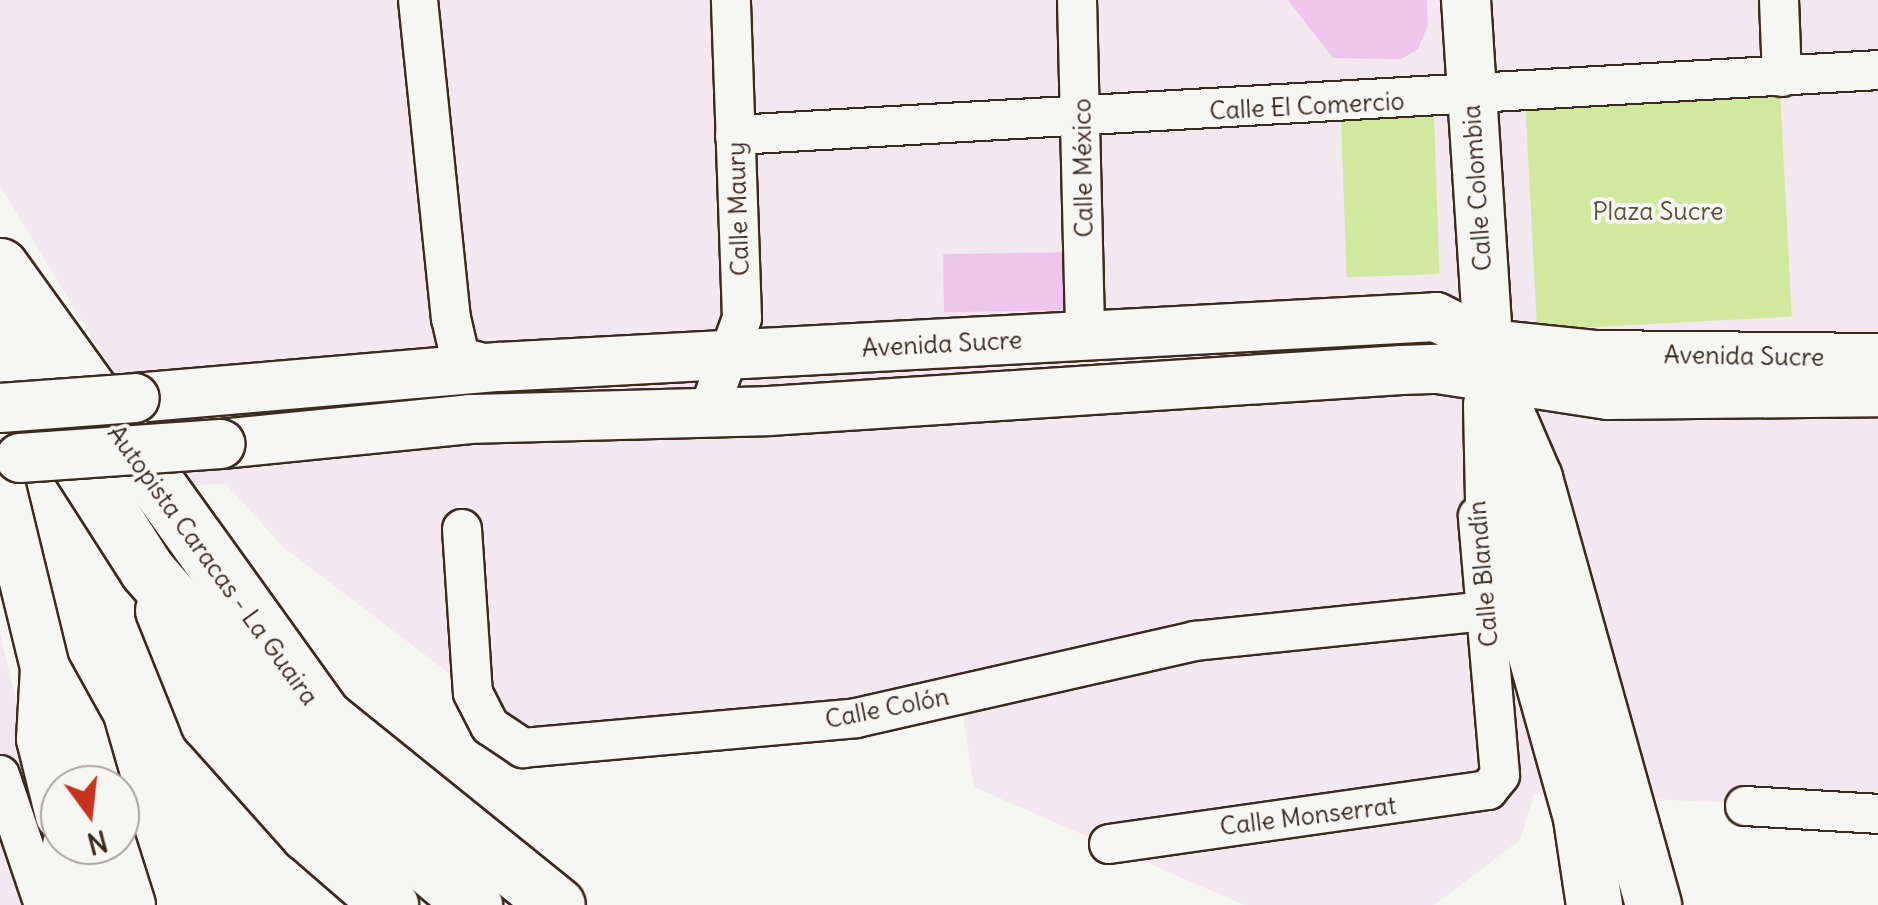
<!DOCTYPE html>
<meta charset="utf-8">
<style>
body{margin:0}
#map{position:relative;width:1878px;height:905px;overflow:hidden;background:#f6f6f2;font-family:Delius,sans-serif}
div>[style]{position:absolute}
[style*='--x']{left:calc(var(--x)*1px);top:calc(var(--y)*1px);width:calc(var(--w)*1px);rotate:calc(var(--a)*1deg)}
.built>*{inset:0;background:#f3e7f0}
.green>*{inset:0;background:#d1e99f;transform-origin:0 0}
.building>*{inset:0;background:#edc5ed;transform-origin:0 0}
.roads{filter:drop-shadow(2px 0 #3b2a1e) drop-shadow(-2px 0 #3b2a1e) drop-shadow(0 2px #3b2a1e) drop-shadow(0 -2px #3b2a1e)}
.minor>*{height:38px;margin:-19px;padding:0 19px;transform-origin:19px;border-radius:19px;background:#f6f6f2}
.major>*{height:48px;margin:-24px;padding:0 24px;transform-origin:24px;border-radius:24px;background:#f6f6f2}
.highway>*{height:55px;margin:-27.5px;padding:0 27.5px;transform-origin:27.5px;border-radius:27.5px;background:#f6f6f2}
.bridges{filter:drop-shadow(2px 0 #3b2a1e) drop-shadow(-2px 0 #3b2a1e) drop-shadow(0 2px #3b2a1e) drop-shadow(0 -2px #3b2a1e)}
.major-bridge>*{height:48px;margin:-24px;padding:0 24px;transform-origin:24px;border-radius:24px;background:#f6f6f2}
span{translate:-50% -50%;white-space:nowrap;text-align:center;line-height:1.15;-webkit-text-stroke:8px #f6f6f2;paint-order:stroke}
.street-label{font-size:25px;color:#3b2a1e}
.park-label{font-size:25px;color:#595038}
.north{position:absolute;left:40px;top:765px;width:100px;height:100px;box-sizing:border-box;background:#f6f6f2;border:2px solid #aba49d;border-radius:50%;rotate:165deg;font-size:28px;font-weight:700;line-height:40px;text-align:center;color:#3b2a1e}
.north::after{content:'';display:block;margin:auto;width:35px;height:45px;background:#c8321e;clip-path:polygon(50% 0,100% 100%,50% 72%,0 100%)}
</style>
<div id="map">
<div class="built">
<div style="clip-path:polygon(0 0,1878px 0,1878px 809px,1534px 794px,1520px 840px,1434px 905px,1244px 905px,974px 787px,962px 709px,889px 718px,523px 729px,284px 548px,226px 484px,181px 485px,0 186px)"></div>
<div style="clip-path:polygon(0 633px,52px 851px,71px 905px,0 905px)"></div>
</div>
<div class="green">
<div style="left:1780px;top:91px;width:226px;height:255px;rotate:87deg"></div>
<div style="left:1434px;top:116px;width:158px;height:93px;rotate:88deg"></div>
</div>
<div class="building">
<div style="clip-path:polygon(1288px 0,1427px 0,1428px 25px,1418px 49px,1401px 59px,1333px 58px)"></div>
<div style="left:1073px;top:252px;width:58px;height:130px;rotate:89deg"></div>
</div>
<div class="roads">
<div class="minor">
<div style="--x:418;--y:0;--w:320;--a:84.1"></div>
<div style="--x:451;--y:318;--w:40;--a:77"></div>
<div style="--x:460;--y:357;--w:40;--a:14.4"></div>
<div style="--x:1077;--y:0;--w:337;--a:88.6"></div>
<div style="--x:1779;--y:0;--w:77;--a:87.8"></div>
<div style="--x:735;--y:135;--w:1145;--a:-3.25"></div>
<div style="--x:708;--y:412;--w:100;--a:-70.1"></div>
<div style="--x:742;--y:318;--w:318;--a:-92"></div>
<div style="--x:462;--y:529;--w:164;--a:86.2"></div>
<div style="--x:473;--y:693;--w:37;--a:63"></div>
<div style="--x:490;--y:726;--w:40;--a:34"></div>
<div style="--x:523;--y:748;--w:334;--a:-5.1"></div>
<div style="--x:856;--y:718;--w:348;--a:-12.8"></div>
<div style="--x:1195;--y:641;--w:292;--a:-5.9"></div>
<div style="--x:0;--y:775;--w:137;--a:71.3"></div>
<div style="--x:1745;--y:806;--w:133;--a:3.4"></div>
<div style="--x:1109;--y:844;--w:383;--a:-8.1"></div>
<div style="--x:1488;--y:790;--w:19;--a:-51"></div>
<div style="--x:1500;--y:775;--w:260;--a:-94.9"></div>
</div>
<div class="major">
<div style="--x:1466;--y:0;--w:368;--a:86.3"></div>
<div style="--x:135;--y:398;--w:365;--a:-4.9"></div>
<div style="--x:499;--y:367;--w:938;--a:-3.05"></div>
<div style="--x:1436;--y:317;--w:60;--a:26.6"></div>
<div style="--x:1490;--y:344;--w:105;--a:6"></div>
<div style="--x:1594;--y:355;--w:284;--a:0.6"></div>
<div style="--x:221;--y:444;--w:250;--a:-5.7"></div>
<div style="--x:470;--y:419;--w:299;--a:-1.5"></div>
<div style="--x:769;--y:411;--w:634;--a:-3.71"></div>
<div style="--x:1402;--y:370;--w:36;--a:-2"></div>
<div style="--x:1438;--y:369;--w:172;--a:8.7"></div>
<div style="--x:1608;--y:395;--w:270;--a:-0.6"></div>
<div style="--x:0;--y:483;--w:190;--a:76.3"></div>
<div style="--x:45;--y:668;--w:74;--a:61"></div>
<div style="--x:81;--y:733;--w:54;--a:73.9"></div>
<div style="--x:45;--y:668;--w:71;--a:93.2"></div>
<div style="--x:41;--y:739;--w:79;--a:76.1"></div>
<div style="--x:67;--y:845;--w:62;--a:74.2"></div>
<div style="--x:112;--y:845;--w:63;--a:72.4"></div>
</div>
<div class="highway">
<div style="--x:0;--y:266;--w:555;--a:54.31"></div>
<div style="--x:324;--y:717;--w:299;--a:38.9"></div>
<div style="--x:0;--y:340;--w:273;--a:57.4"></div>
<div style="--x:147;--y:570;--w:303;--a:48.9"></div>
<div style="--x:346;--y:798;--w:167;--a:39.9"></div>
<div style="--x:1490;--y:376;--w:111;--a:66.7"></div>
<div style="--x:1534;--y:478;--w:443;--a:74.4"></div>
<div style="--x:1491;--y:404;--w:98;--a:88.8"></div>
<div style="--x:1493;--y:502;--w:328;--a:74.4"></div>
<div style="--x:1581;--y:818;--w:88;--a:81.5"></div>
<div style="--x:163;--y:610;--w:121;--a:68.1"></div>
<div style="--x:208;--y:722;--w:149;--a:48.3"></div>
<div style="--x:307;--y:833;--w:110;--a:40.9"></div>
</div>
</div>
<div class="bridges">
<div class="major-bridge">
<div style="--x:0;--y:408;--w:135;--a:-4.2"></div>
<div style="--x:20;--y:458;--w:201;--a:-4"></div>
</div>
</div>
<div class="street-label">
<span style="left:1307px;top:106px;rotate:-3deg">Calle El Comercio</span>
<span style="left:1083px;top:168px;rotate:-91deg">Calle México</span>
<span style="left:1477px;top:188px;rotate:-94deg">Calle Colombia</span>
<span style="left:738px;top:209px;rotate:-92deg">Calle Maury</span>
<span style="left:942px;top:344px;rotate:-3deg">Avenida Sucre</span>
<span style="left:1744px;top:356px;rotate:1deg">Avenida Sucre</span>
<span style="left:213px;top:565px;rotate:54deg">Autopista Caracas - La Guaira</span>
<span style="left:1483px;top:574px;rotate:-95deg">Calle Blandín</span>
<span style="left:887px;top:708px;rotate:-11deg">Calle Colón</span>
<span style="left:1308px;top:816px;rotate:-7deg">Calle Monserrat</span>
</div>
<div class="park-label">
<span style="left:1658px;top:211px">Plaza Sucre</span>
</div>
<div class="north">N</div>
</div>
